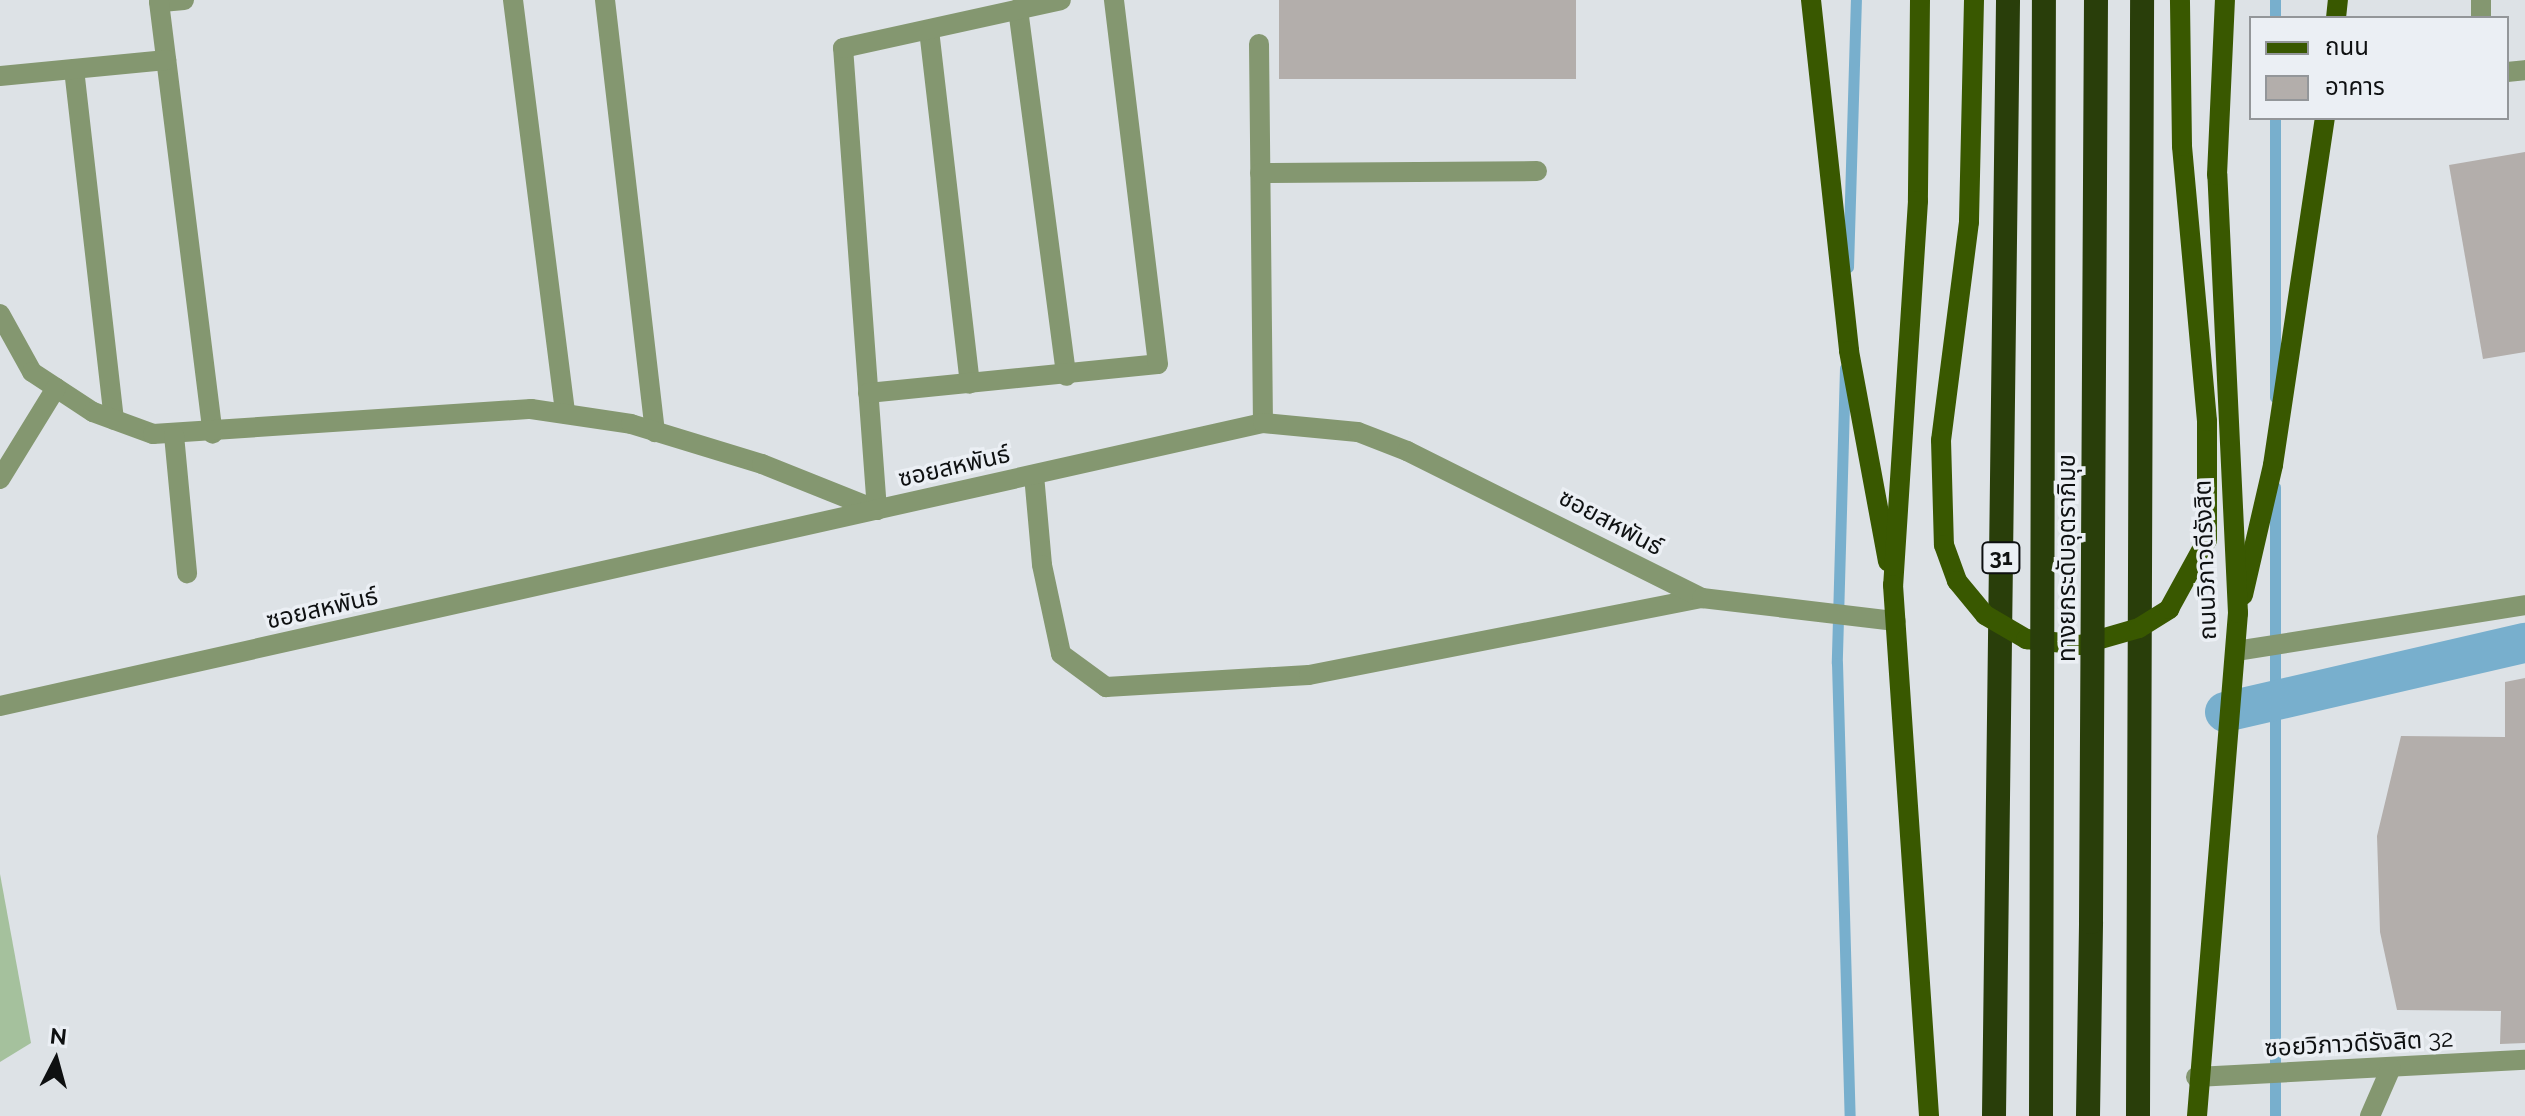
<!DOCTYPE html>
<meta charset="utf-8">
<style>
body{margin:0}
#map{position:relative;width:2525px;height:1116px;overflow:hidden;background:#dde2e6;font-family:Raleway,"Noto Sans Thai",sans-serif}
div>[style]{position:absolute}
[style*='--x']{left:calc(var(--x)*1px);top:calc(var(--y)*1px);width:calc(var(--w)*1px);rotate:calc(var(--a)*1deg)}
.green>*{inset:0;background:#a5c19d}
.stream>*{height:11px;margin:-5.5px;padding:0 5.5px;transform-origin:5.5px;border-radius:5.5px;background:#78afcd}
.canal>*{height:40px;margin:-20px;padding:0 20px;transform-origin:20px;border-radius:20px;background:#78afcd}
.building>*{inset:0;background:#b3aeab;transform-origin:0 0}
.minor>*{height:20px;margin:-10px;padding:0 10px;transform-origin:10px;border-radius:10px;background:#849770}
.major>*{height:20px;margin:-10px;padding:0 10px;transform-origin:10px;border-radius:10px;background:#395800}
.highway>*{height:24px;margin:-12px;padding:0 12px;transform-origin:12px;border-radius:12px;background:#293e0a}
.major-bridge>*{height:20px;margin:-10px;padding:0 10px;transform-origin:10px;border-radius:10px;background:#395800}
.highway-bridge>*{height:24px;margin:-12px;padding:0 12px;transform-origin:12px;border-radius:12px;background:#293e0a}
span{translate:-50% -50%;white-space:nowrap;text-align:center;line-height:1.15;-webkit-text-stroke:7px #ebeff4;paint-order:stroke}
.shield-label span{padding:2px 6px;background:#ebeff4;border:2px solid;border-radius:6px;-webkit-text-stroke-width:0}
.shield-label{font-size:22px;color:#0e1011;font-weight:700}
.street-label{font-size:24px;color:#0e1011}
.legend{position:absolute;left:2249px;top:16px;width:260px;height:104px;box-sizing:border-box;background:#ebeff4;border:2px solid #939699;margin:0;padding:10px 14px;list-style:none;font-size:24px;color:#0e1011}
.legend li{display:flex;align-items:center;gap:16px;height:40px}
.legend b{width:40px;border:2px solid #939699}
.north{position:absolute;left:16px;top:1020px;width:80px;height:80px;-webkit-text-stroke:6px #ebeff4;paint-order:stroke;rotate:6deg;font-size:22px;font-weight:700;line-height:32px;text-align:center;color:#0e1011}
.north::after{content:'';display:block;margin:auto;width:28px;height:36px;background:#0e1011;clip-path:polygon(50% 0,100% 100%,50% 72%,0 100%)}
</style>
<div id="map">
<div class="green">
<div style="clip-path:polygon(0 874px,31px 1043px,0 1062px)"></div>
</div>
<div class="stream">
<div style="--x:2275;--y:0;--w:18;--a:90"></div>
<div style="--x:2275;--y:118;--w:279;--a:90"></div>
<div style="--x:1848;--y:267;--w:267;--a:-88.3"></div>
<div style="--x:1845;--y:368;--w:295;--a:91.6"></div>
<div style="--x:1837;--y:663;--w:453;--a:88.4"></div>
<div style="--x:2275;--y:487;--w:629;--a:90"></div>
</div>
<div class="canal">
<div style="--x:2225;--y:712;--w:308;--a:-13"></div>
</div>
<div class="building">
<div style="left:1279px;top:0;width:297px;height:79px"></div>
<div style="clip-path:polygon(2525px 152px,2525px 352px,2483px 359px,2449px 165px)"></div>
<div style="clip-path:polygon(2525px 678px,2525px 1043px,2500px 1044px,2501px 1011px,2397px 1010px,2380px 932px,2377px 836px,2401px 736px,2505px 737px,2505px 682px)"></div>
</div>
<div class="minor">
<div style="--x:184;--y:0;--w:25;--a:175"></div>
<div style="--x:159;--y:2;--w:435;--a:82.9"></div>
<div style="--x:513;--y:0;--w:417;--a:82.8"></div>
<div style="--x:605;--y:0;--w:435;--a:83.4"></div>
<div style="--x:2481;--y:0;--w:18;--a:90"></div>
<div style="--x:1018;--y:9;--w:370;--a:82.5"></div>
<div style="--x:929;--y:30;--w:356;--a:83.4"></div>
<div style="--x:1259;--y:44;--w:379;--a:89.4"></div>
<div style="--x:74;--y:69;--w:353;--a:83.5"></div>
<div style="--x:2507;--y:72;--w:18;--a:-6"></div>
<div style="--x:0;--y:76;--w:167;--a:-5.5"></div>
<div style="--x:1260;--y:173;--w:277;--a:-0.4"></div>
<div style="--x:0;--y:314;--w:66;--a:61.1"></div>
<div style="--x:32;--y:372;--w:73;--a:33.3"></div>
<div style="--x:93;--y:412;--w:64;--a:20.1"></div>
<div style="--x:153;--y:434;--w:379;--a:-3.8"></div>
<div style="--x:531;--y:409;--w:101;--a:8.5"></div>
<div style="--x:631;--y:424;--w:137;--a:17"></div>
<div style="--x:762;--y:464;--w:124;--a:21.8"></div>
<div style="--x:877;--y:510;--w:463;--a:-94.2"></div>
<div style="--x:843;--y:48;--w:223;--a:-12.4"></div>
<div style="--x:868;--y:393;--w:291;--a:-5.7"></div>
<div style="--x:1158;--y:364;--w:367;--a:-96.9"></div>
<div style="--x:174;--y:435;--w:139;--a:84.6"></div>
<div style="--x:1034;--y:475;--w:90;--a:84.9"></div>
<div style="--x:1042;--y:565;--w:91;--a:77.9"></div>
<div style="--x:1061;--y:654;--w:56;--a:36.3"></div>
<div style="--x:1106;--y:687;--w:203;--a:-3.4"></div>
<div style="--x:1309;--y:675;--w:400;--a:-11.1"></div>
<div style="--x:0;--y:479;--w:107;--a:-58.4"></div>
<div style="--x:2236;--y:651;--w:293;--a:-9"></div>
<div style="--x:0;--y:706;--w:1294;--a:-12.63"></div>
<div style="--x:1263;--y:423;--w:95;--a:5.4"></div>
<div style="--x:1358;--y:432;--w:53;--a:21.2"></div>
<div style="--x:1407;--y:451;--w:330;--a:26.5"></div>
<div style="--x:1702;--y:598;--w:195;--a:6.8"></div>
<div style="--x:2196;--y:1077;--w:329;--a:-3"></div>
<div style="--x:2370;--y:1116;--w:52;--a:-66.4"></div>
</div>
<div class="major">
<div style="--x:1811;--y:0;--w:353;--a:83.8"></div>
<div style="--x:1849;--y:351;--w:214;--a:79.5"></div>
<div style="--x:1920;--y:0;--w:201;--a:90.6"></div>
<div style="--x:1918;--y:201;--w:385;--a:93.7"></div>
<div style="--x:1893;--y:585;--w:532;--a:86.12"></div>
<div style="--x:2336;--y:18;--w:18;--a:-84"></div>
<div style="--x:2243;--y:595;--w:133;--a:-77"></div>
<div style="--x:2273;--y:465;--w:351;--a:-81.5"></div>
<div style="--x:2197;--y:1116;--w:505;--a:-85.34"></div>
<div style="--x:2238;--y:613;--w:439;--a:-92.7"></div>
<div style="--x:2217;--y:175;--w:175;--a:-87.4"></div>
</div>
<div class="highway">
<div style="--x:1994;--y:1116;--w:1116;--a:-89.28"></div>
<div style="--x:2088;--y:1116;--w:194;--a:-89.1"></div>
<div style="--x:2138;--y:1116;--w:1116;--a:-89.79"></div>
</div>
<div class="major-bridge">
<div style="--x:1974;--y:0;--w:222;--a:91.3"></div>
<div style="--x:1969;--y:222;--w:220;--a:97.3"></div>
<div style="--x:1941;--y:440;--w:105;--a:88.4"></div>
<div style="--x:1944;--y:545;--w:38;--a:70"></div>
<div style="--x:1957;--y:581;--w:44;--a:50.5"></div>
<div style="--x:1985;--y:615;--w:48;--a:30.3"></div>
<div style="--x:2026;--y:639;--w:54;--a:6.3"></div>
<div style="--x:2080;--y:645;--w:61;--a:-16.1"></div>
<div style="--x:2139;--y:628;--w:36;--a:-32"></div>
<div style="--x:2169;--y:609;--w:79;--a:-61.2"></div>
<div style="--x:2207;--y:540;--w:119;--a:-90"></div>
<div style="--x:2207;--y:421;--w:276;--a:-95.2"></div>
<div style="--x:2182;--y:146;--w:146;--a:-90.8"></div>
</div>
<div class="highway-bridge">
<div style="--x:2091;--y:922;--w:922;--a:-89.69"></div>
<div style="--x:2041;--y:1116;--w:1116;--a:-89.85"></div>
</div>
<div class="shield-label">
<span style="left:2001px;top:558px">31</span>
</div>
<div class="street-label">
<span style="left:954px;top:466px;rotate:-13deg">ซอยสหพันธ์</span>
<span style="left:1611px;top:522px;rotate:28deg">ซอยสหพันธ์</span>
<span style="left:2067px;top:558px;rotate:-90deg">ทางยกระดับอุตราภิมุข</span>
<span style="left:2205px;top:560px;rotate:-92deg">ถนนวิภาวดีรังสิต</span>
<span style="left:322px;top:608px;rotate:-13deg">ซอยสหพันธ์</span>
<span style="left:2359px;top:1043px;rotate:-3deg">ซอยวิภาวดีรังสิต 32</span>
</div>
<ul class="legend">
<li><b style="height:10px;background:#395800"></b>ถนน</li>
<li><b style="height:22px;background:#b3aeab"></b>อาคาร</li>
</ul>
<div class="north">N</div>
</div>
